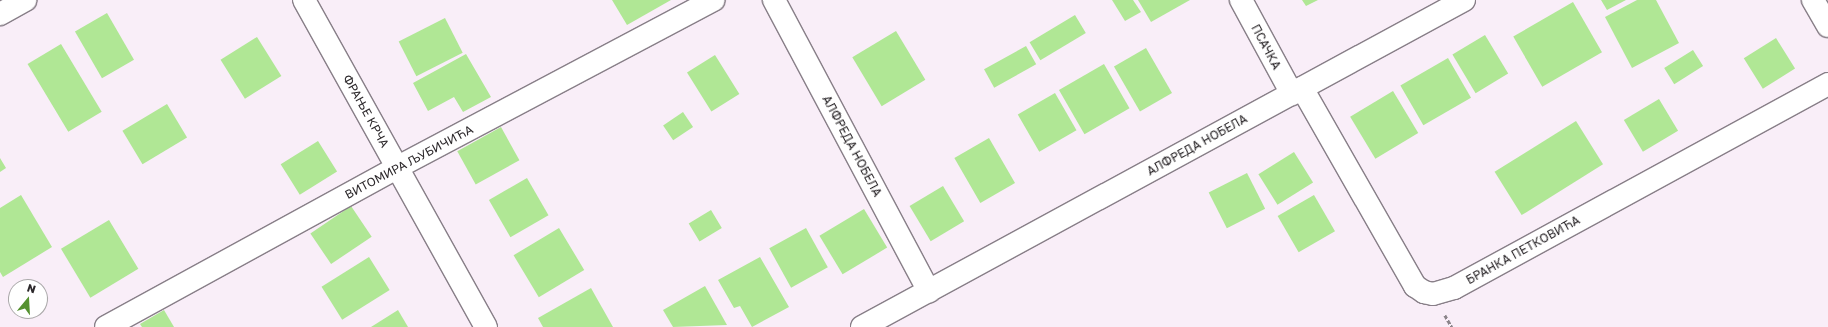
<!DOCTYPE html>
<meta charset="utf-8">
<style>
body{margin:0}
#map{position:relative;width:1828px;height:327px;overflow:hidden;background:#f9eef8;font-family:"Golos Text",sans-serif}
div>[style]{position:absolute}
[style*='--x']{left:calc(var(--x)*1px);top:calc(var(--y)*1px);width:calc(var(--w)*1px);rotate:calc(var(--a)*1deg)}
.building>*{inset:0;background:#b0e795;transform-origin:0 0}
.path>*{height:2.5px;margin-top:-1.25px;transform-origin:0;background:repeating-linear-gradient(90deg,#8b848a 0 4px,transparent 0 6px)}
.roads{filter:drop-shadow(1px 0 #887f88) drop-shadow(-1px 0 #887f88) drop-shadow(0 1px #887f88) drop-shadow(0 -1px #887f88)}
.minor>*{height:22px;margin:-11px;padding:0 11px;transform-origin:11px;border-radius:11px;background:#fff}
span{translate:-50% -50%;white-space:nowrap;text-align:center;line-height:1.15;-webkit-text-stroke:3px #fff;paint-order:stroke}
.street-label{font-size:12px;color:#2c282b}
.north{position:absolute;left:8px;top:279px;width:40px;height:40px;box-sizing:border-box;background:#fff;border:1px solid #aba9aa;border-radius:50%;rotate:18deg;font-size:11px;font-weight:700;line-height:16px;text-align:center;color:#2c282b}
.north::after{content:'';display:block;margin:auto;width:14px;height:18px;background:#559130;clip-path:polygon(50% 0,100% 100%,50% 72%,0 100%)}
</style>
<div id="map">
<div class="building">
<div style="clip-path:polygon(612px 0,671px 0,627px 25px)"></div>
<div style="clip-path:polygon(1112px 0,1133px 0,1141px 12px,1125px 21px)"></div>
<div style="clip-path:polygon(1138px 0,1190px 0,1151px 22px)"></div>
<div style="clip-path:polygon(1302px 0,1318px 0,1306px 6px)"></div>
<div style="clip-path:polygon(1601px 0,1626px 0,1607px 10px)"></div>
<div style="clip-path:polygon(1637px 0,1656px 0,1679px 43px,1632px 68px,1605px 17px)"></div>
<div style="left:1573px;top:2px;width:58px;height:69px;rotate:60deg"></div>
<div style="left:107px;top:13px;width:54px;height:37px;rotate:60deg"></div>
<div style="left:1075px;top:15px;width:21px;height:53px;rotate:59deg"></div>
<div style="left:445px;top:18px;width:39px;height:52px;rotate:63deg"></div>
<div style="left:896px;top:31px;width:57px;height:51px;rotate:59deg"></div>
<div style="left:1485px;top:35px;width:45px;height:38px;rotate:59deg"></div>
<div style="left:257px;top:37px;width:46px;height:43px;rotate:58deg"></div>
<div style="left:1776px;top:38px;width:36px;height:38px;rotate:58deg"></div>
<div style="left:61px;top:44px;width:79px;height:39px;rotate:59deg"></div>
<div style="left:1026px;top:46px;width:21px;height:48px;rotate:61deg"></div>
<div style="left:1146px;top:48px;width:52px;height:37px;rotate:60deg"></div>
<div style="left:1693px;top:50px;width:19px;height:34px;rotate:58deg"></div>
<div style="clip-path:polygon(466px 54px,491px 97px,463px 112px,454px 97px,428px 111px,413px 83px)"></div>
<div style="left:715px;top:55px;width:46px;height:33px;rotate:58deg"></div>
<div style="left:1448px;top:58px;width:46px;height:55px;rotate:60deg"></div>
<div style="left:1104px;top:64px;width:51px;height:52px;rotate:60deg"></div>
<div style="left:1393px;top:91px;width:49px;height:50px;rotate:59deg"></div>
<div style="left:1055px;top:93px;width:43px;height:43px;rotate:60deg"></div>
<div style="left:1659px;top:99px;width:37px;height:41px;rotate:59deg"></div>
<div style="left:167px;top:104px;width:39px;height:52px;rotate:59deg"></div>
<div style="left:683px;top:112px;width:18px;height:24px;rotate:56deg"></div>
<div style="left:1576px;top:121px;width:51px;height:96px;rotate:58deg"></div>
<div style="left:501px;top:127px;width:38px;height:50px;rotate:61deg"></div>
<div style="left:989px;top:138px;width:52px;height:40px;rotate:60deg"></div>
<div style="left:318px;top:141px;width:36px;height:44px;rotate:58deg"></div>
<div style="left:1294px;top:152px;width:36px;height:42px;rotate:58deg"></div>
<div style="clip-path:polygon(0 158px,6px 168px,0 172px)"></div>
<div style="left:1247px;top:173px;width:40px;height:43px;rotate:63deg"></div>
<div style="left:527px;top:178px;width:43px;height:44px;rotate:60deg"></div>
<div style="left:943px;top:186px;width:41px;height:39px;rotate:59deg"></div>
<div style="clip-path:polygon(21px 195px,52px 247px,3px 277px,0 272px,0 208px)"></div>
<div style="left:1314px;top:195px;width:42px;height:42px;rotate:60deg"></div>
<div style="left:351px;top:206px;width:37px;height:49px;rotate:56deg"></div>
<div style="left:864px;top:209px;width:45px;height:52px;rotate:59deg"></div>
<div style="left:711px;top:210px;width:21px;height:26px;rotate:59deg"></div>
<div style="left:109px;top:220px;width:57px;height:56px;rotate:59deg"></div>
<div style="left:559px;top:228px;width:49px;height:53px;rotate:59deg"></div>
<div style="left:806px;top:228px;width:45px;height:42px;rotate:61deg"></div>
<div style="left:369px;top:257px;width:39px;height:56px;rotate:58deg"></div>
<div style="clip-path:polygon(760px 257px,789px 307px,752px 327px,740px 306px,734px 308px,718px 280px)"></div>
<div style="clip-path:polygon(705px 286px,727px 325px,673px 327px,663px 310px)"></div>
<div style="clip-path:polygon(591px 288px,613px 327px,543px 327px,538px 318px)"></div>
<div style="clip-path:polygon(164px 310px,174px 327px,142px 327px,140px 324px)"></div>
<div style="clip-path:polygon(398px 310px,408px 327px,371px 327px)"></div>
</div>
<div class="path">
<div style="--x:1445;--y:315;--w:14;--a:60"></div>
</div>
<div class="roads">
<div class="minor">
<div style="--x:304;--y:0;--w:374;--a:60.9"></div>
<div style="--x:774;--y:0;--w:330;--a:62"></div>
<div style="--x:1241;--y:0;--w:107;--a:61.5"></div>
<div style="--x:1813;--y:0;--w:30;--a:60"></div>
<div style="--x:0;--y:14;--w:29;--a:-29"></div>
<div style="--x:1302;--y:88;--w:228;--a:60.3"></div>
<div style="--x:1415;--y:286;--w:11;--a:34"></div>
<div style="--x:1424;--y:292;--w:9;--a:13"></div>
<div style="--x:1433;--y:294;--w:22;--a:-16"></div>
<div style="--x:1454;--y:288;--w:426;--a:-28.6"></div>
<div style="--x:106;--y:327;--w:333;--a:-28.7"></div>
<div style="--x:398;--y:167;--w:357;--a:-27.9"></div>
<div style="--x:862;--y:327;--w:685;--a:-28.51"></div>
</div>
</div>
<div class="street-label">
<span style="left:1266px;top:47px;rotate:62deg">ПСАЧКА</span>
<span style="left:366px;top:111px;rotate:61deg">ФРАЊЕ КРЧА</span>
<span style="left:1197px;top:145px;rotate:-29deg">АЛФРЕДА НОБЕЛА</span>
<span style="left:852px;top:146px;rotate:62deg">АЛФРЕДА НОБЕЛА</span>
<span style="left:409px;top:162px;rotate:-28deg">ВИТОМИРА ЉУБИЧИЋА</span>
<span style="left:1523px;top:250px;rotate:-29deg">БРАНКА ПЕТКОВИЋА</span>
</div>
<div class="north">N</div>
</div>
